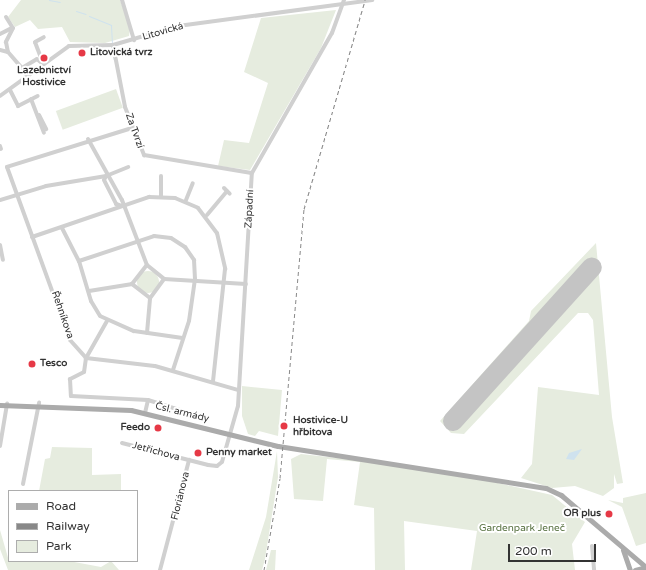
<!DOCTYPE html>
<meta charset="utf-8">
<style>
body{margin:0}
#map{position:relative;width:646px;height:570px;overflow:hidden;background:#fff;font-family:"Varela Round",sans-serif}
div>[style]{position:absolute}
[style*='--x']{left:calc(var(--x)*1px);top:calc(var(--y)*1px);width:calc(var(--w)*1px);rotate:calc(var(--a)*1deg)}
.green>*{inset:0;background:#e6ecdf;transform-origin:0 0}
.round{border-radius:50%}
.water>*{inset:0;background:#cfe2ee}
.stream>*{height:1px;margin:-0.5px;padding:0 0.5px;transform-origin:0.5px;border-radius:0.5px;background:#cfe2ee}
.runway>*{height:20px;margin:-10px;padding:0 10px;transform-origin:10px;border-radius:10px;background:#c4c4c4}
.minor>*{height:4px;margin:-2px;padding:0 2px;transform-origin:2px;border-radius:2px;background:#d0d0d0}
.major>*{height:5px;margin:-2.5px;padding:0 2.5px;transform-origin:2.5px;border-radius:2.5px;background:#ababab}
.rail>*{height:1px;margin-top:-0.5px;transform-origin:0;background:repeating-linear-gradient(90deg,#888 0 4px,transparent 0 7px)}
.dots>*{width:11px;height:11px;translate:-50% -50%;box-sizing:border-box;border:2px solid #fff;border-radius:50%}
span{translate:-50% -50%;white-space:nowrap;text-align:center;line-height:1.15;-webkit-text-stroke:4px #fff;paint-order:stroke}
.street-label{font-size:10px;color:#333}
.poi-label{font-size:10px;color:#333;font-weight:700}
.left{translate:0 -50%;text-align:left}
.right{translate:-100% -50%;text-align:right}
.park-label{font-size:10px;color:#56703f}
.legend{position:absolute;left:8px;top:490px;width:130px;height:72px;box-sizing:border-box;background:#fff;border:1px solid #adadad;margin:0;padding:5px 7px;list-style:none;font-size:12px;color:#333}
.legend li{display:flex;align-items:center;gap:8px;height:20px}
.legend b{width:20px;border:1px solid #adadad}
.scale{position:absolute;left:508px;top:544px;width:88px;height:18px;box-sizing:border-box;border:2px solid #333;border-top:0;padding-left:5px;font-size:12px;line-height:14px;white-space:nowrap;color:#333;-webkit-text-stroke:3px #fff;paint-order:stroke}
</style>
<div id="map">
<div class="green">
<div style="clip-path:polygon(21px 0,120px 0,130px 28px,129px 36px,105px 43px,70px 42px,62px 27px,38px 29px,30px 20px,15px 27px,8px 17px)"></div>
<div style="clip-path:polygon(336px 10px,321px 48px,250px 170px,218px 166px,224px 140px,249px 143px,268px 83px,244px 72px,261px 18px)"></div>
<div style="left:116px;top:89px;width:20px;height:64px;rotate:70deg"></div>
<div style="clip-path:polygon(596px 243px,612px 417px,623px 483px,617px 484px,614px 474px,614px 488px,603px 496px,575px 486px,552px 488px,521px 478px,532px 464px,538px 387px,599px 395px,593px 320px,588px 313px,578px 313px,464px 434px,451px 433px,440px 421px,529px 321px,531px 311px)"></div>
<div class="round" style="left:137px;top:271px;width:22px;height:22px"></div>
<div style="clip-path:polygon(242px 386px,282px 390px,278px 436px,259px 431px,255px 436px,248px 434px,242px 416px)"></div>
<div style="clip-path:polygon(52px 447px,92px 448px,92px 475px,121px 474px,121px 491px,39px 491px,45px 459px,50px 458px)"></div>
<div style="clip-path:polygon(277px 451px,278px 477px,265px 559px,262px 570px,249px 570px,266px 517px)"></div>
<div style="clip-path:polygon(301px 454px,364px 461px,484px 480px,552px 495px,585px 522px,572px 544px,575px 570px,471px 570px,477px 531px,404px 521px,405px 570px,375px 570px,374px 508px,354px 505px,360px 462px,327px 459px,323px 501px,294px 499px,291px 459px)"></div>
<div style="clip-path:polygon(646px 493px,646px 543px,636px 546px,622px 507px,608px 500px,623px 503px,623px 498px)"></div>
<div style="clip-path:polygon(0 530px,9px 561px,69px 561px,101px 567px,111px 561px,119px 570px,8px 570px,0 549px)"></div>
<div style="clip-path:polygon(271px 550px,276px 550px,275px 570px,266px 570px)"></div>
</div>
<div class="water">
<div style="clip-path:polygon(582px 449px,574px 460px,566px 459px,569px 453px)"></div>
</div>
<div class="stream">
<div style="--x:49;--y:0;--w:11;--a:10"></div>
<div style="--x:76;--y:11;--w:10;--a:17"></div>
<div style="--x:89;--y:16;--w:24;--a:22"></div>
<div style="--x:111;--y:25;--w:17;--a:87"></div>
<div style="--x:111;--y:48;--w:12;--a:76"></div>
</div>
<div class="runway">
<div style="--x:453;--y:421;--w:207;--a:-47.9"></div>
</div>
<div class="minor">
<div style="--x:122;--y:0;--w:42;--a:73.3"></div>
<div style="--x:6;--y:17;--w:13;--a:58"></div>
<div style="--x:13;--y:28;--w:16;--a:117"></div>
<div style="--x:6;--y:42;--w:10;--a:79"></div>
<div style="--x:8;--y:52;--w:21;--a:49"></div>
<div style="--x:0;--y:34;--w:13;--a:-27"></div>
<div style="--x:113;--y:45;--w:63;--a:79"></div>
<div style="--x:125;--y:107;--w:52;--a:68.4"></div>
<div style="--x:144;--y:155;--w:109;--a:9.5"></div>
<div style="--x:0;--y:50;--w:8;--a:14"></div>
<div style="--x:43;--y:63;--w:22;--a:-111"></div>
<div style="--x:35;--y:42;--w:10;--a:-29"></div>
<div style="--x:28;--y:77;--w:11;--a:-124"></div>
<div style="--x:22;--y:68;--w:17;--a:-31"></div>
<div style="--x:37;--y:59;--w:8;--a:40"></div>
<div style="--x:10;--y:90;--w:18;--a:63"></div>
<div style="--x:18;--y:106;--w:22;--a:-27"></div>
<div style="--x:0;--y:96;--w:85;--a:-35.9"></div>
<div style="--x:69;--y:46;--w:44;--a:-1.3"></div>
<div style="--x:113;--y:45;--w:68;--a:-16.3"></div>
<div style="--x:178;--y:26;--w:196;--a:-7.6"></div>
<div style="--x:31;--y:99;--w:36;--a:69"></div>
<div style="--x:39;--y:115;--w:16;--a:63"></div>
<div style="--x:132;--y:128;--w:131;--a:162.7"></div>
<div style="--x:7;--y:167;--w:184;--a:70"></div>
<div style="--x:70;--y:340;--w:24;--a:48"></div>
<div style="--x:86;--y:358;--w:69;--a:6.6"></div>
<div style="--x:155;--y:366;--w:86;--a:16.1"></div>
<div style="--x:88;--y:139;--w:70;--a:60.9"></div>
<div style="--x:122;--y:200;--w:70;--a:69"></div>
<div style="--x:0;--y:146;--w:3;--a:72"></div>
<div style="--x:106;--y:176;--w:4;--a:117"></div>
<div style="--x:104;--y:180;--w:27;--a:63"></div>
<div style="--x:116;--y:204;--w:6;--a:18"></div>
<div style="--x:161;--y:176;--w:21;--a:90"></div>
<div style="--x:224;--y:188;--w:8;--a:45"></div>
<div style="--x:0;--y:200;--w:48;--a:-16.9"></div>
<div style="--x:46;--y:186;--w:61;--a:-9.5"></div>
<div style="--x:106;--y:176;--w:24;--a:-22"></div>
<div style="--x:186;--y:200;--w:18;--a:-68"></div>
<div style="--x:207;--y:215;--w:31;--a:-50"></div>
<div style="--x:62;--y:228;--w:37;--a:63"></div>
<div style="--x:79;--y:261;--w:42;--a:73.3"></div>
<div style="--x:91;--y:301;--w:17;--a:59"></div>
<div style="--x:100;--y:316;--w:37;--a:24"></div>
<div style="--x:134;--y:331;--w:49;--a:8.1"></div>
<div style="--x:32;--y:237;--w:124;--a:-18.9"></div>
<div style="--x:149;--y:197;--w:26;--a:2"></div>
<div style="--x:175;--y:198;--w:25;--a:23"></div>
<div style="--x:198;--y:208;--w:31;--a:53"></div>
<div style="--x:217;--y:233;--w:37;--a:77"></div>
<div style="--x:225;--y:269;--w:113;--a:96.1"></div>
<div style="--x:0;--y:245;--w:15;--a:79"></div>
<div style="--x:79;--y:261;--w:79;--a:-18.4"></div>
<div style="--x:154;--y:236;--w:17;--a:7"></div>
<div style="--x:171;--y:238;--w:17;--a:33"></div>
<div style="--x:185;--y:247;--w:16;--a:55"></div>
<div style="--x:194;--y:260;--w:19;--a:87"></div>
<div style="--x:195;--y:279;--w:42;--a:98.1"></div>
<div style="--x:189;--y:321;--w:52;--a:108.1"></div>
<div style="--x:147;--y:265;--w:22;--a:39"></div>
<div style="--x:164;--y:279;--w:24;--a:126"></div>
<div style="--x:150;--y:298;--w:23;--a:-142"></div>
<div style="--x:132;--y:284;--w:24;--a:-52"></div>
<div style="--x:164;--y:279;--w:82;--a:3.5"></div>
<div style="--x:89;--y:291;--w:44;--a:-9.2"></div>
<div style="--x:107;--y:321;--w:43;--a:119.6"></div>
<div style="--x:86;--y:358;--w:14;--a:98"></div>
<div style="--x:84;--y:372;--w:16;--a:153"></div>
<div style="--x:70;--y:379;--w:17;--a:87"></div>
<div style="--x:71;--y:396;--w:77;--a:3"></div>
<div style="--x:148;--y:400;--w:57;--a:17.5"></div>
<div style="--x:147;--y:333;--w:35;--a:-85"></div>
<div style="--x:145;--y:413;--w:13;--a:-77"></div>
<div style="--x:122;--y:443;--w:89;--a:14.3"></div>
<div style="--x:208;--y:465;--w:9;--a:6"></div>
<div style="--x:217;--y:466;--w:6;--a:-39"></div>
<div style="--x:222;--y:462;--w:58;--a:-74.1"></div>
<div style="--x:238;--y:406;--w:233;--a:-86.6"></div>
<div style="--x:252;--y:173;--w:161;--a:-60.3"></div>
<div style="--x:332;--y:33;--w:35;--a:-70"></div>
<div style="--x:0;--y:446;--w:43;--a:-80.5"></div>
<div style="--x:23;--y:484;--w:83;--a:-78.8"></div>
<div style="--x:592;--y:546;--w:24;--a:85"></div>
<div style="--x:160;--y:570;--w:114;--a:-75.2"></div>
</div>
<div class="major">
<div style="--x:0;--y:405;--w:131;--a:2.2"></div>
<div style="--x:131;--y:410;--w:151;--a:13.8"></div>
<div style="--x:278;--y:446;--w:271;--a:8.9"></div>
<div style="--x:546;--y:488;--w:17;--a:25"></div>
<div style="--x:561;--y:495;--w:111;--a:40.3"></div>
<div style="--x:623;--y:550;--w:21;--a:71"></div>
<div style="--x:635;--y:570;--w:11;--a:-15"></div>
</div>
<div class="rail">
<div style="--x:264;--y:570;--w:93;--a:-80.1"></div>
<div style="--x:280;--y:478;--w:270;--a:-84.9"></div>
<div style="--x:304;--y:209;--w:218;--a:-73.7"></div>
</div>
<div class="dots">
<div style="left:82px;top:53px;background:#e63946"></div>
<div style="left:44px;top:58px;background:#e63946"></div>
<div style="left:32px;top:364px;background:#e63946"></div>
<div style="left:284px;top:426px;background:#e63946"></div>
<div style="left:158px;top:428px;background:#e63946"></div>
<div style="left:198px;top:453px;background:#e63946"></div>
<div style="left:609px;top:514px;background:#e63946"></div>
</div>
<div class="street-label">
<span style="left:163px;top:32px;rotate:-16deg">Litovická</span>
<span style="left:134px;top:131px;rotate:70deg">Za Tvrzí</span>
<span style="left:250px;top:209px;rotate:-87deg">Západní</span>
<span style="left:62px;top:315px;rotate:71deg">Řehníkova</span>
<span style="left:182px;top:413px;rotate:14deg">Čsl. armády</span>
<span style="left:156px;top:452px;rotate:15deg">Jetřichova</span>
<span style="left:181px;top:496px;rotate:-76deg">Floriánova</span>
</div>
<div class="poi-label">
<span class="left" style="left:90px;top:53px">Litovická tvrz</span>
<span style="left:44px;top:76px">Lazebnictví<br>Hostivice</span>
<span class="left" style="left:40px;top:364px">Tesco</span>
<span class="left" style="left:293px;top:426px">Hostivice-U<br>hřbitova</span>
<span class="right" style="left:150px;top:428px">Feedo</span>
<span class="left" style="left:206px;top:453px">Penny market</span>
<span class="right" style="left:601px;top:514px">OR plus</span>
</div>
<div class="park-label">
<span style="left:522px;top:529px">Gardenpark Jeneč</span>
</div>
<ul class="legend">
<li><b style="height:5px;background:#ababab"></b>Road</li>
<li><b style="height:5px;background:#888"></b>Railway</li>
<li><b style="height:11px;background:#e6ecdf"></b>Park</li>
</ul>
<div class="scale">200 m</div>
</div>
